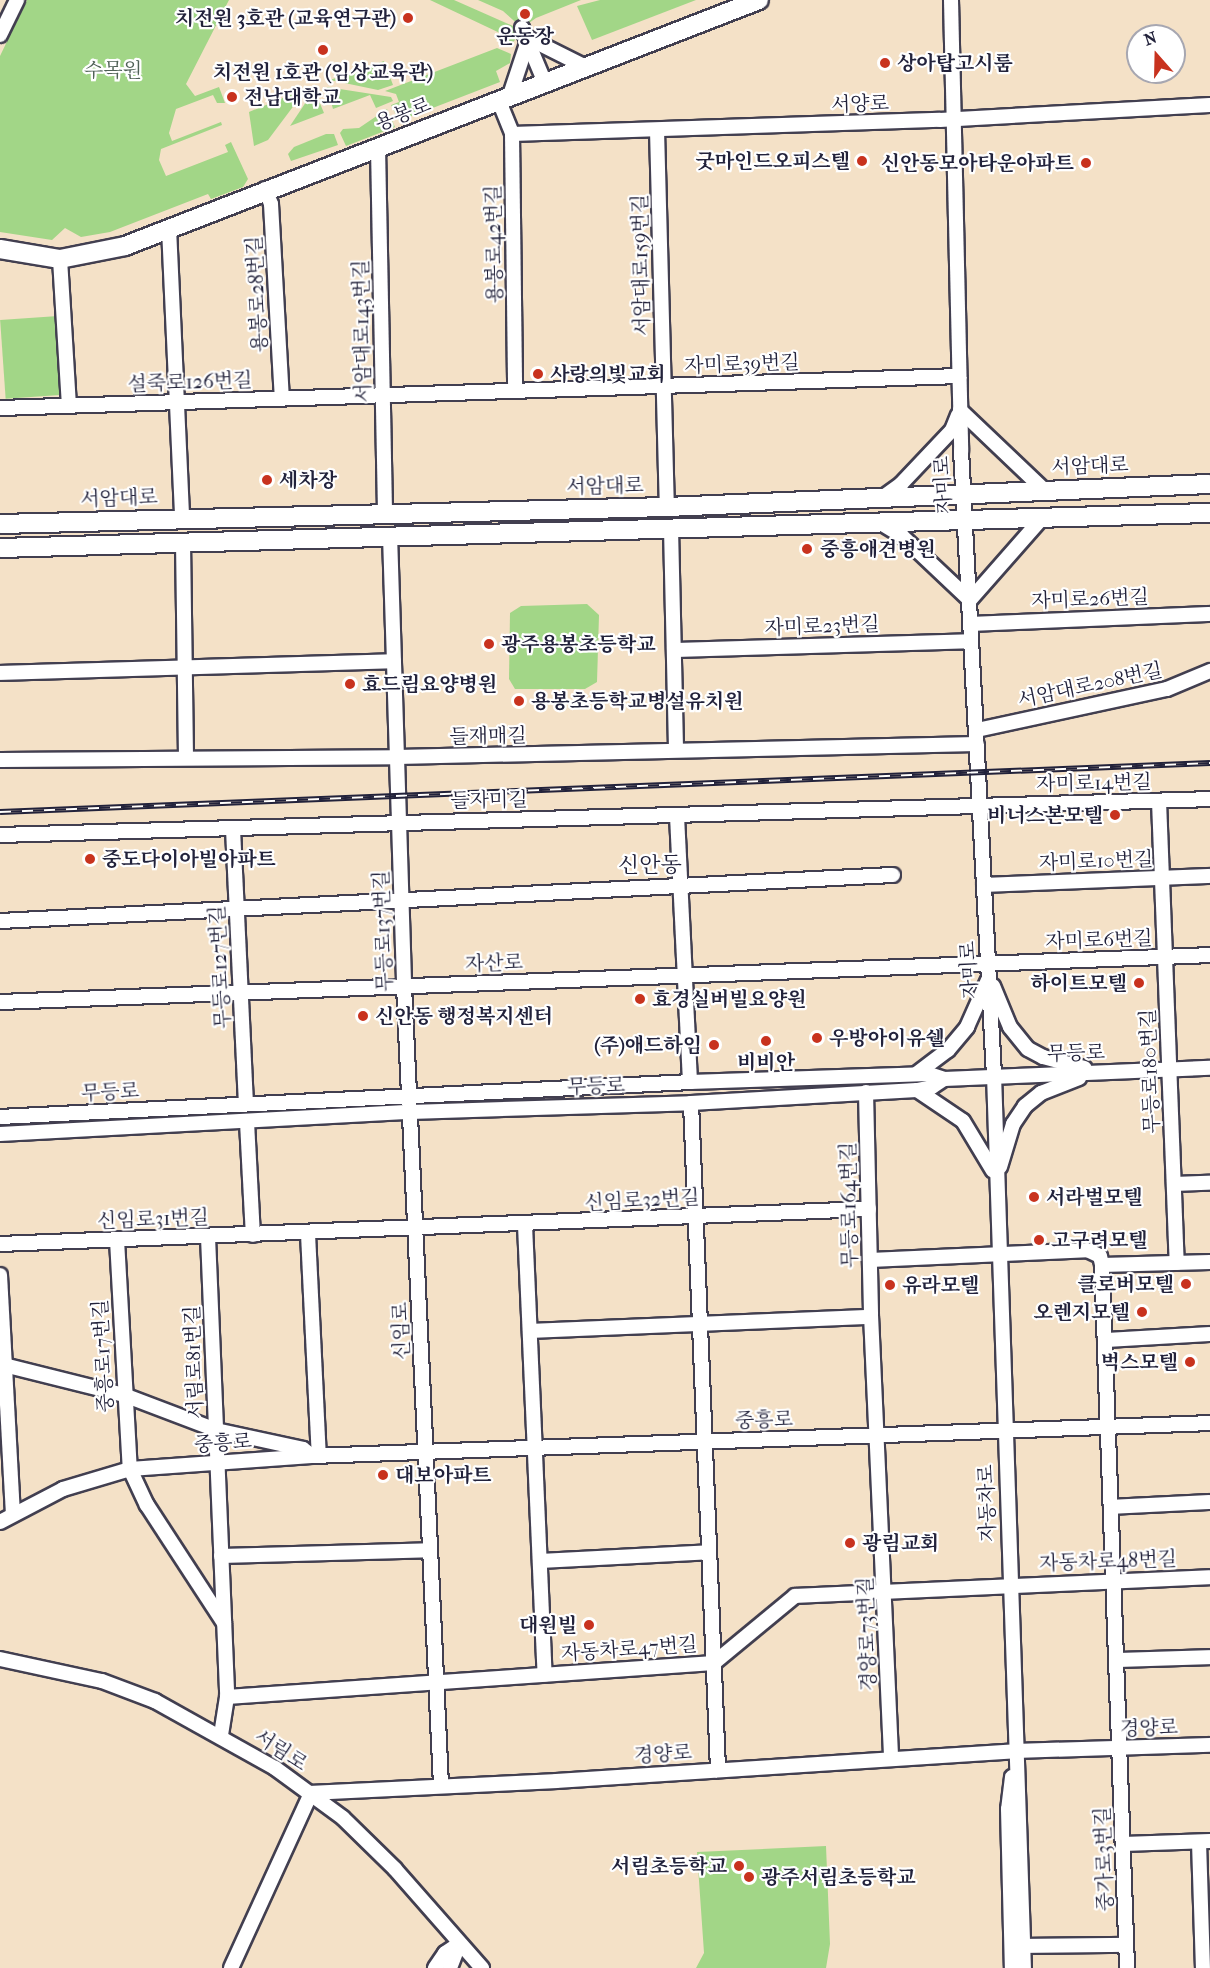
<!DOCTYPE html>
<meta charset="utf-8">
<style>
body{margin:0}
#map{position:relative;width:1210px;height:1968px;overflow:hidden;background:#f4e1c7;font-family:"IM FELL French Canon","Noto Serif KR",serif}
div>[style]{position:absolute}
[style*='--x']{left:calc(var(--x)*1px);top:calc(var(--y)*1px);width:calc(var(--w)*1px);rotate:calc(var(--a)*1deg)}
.green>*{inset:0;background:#a2d687;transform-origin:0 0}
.roads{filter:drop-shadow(2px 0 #423f50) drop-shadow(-2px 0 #423f50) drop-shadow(0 2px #423f50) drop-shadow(0 -2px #423f50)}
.minor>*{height:14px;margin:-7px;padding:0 7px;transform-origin:7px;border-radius:7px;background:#fff}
.major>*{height:18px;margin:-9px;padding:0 9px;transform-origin:9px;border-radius:9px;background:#fff}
.rail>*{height:6px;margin-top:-3px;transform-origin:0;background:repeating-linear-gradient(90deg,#fff 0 11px,#22223b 0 22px);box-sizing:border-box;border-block:2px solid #22223b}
.dots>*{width:16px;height:16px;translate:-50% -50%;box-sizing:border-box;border:3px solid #fff;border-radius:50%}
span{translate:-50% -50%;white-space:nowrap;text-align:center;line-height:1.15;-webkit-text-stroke:4.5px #fff;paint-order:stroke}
.poi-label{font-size:20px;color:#22223b;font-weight:700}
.right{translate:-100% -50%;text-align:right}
.left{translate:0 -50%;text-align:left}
.park-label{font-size:20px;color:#4f6156}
.street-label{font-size:20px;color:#22223b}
.quarter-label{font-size:22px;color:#22223b}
.north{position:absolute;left:1126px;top:24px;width:60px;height:60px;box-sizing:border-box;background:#fff;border:2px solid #a7a7b1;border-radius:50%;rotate:340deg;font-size:16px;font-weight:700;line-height:24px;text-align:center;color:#22223b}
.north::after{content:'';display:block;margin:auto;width:21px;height:27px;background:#c8321e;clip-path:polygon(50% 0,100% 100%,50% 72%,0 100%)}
</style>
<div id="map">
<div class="green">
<div style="clip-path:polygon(27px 0,229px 0,186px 84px,195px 96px,219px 87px,225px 103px,217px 103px,213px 95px,176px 109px,169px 133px,172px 141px,221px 122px,222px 125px,161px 149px,159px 160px,166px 176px,228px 152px,225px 145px,231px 142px,248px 179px,243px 187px,211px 199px,208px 194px,110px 232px,81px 237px,65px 228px,52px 240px,0 232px,0 56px)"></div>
<div style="clip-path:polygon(430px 0,454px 0,513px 26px,515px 40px,511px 44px,502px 34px)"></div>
<div style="clip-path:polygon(478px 0,581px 0,536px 18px,522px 28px,503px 11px)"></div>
<div style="clip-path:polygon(600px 0,696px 0,592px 40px,577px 6px)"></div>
<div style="clip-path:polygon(497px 48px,511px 54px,510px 63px,496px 71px,500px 82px,399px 121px,391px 105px,399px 102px,396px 94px,385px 91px)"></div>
<div style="clip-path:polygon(384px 61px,393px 85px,378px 90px,330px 80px)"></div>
<div style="clip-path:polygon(327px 87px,391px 97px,393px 101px,376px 108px,370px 95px,333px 109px)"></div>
<div style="clip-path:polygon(307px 88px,268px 140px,254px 146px,249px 112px)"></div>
<div style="clip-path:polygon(312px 93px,316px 94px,324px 113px,290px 126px)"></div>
<div style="clip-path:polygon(387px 109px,395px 127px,346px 146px,340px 133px,343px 129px,359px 128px)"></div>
<div style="clip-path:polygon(326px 134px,334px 134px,338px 145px,291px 161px,288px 154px,294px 147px)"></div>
<div style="left:58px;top:316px;width:79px;height:58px;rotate:86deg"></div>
<div style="clip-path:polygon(587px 604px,599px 615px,597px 682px,585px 689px,515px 689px,509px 679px,510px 613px,521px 606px)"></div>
<div style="clip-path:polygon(826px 1846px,830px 1944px,826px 1968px,696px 1968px,704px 1953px,697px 1852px)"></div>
</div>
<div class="roads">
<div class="minor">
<div style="--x:951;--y:0;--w:450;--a:88.7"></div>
<div style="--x:961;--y:450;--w:626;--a:86.98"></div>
<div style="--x:994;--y:1075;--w:894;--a:88.08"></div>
<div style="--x:522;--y:28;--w:60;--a:67.3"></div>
<div style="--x:0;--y:35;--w:39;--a:-64"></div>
<div style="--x:526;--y:37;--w:67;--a:26.6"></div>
<div style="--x:509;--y:98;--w:60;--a:-71.6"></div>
<div style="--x:499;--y:101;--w:35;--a:68"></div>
<div style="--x:512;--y:134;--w:255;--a:89.3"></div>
<div style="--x:657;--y:130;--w:377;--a:88.5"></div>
<div style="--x:512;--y:134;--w:428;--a:-1.9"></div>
<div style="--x:940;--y:120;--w:270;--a:-3.2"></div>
<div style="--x:378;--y:147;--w:367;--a:88.9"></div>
<div style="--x:265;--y:189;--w:16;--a:68"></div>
<div style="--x:271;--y:204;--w:194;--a:86.8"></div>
<div style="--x:169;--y:228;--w:291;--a:87.4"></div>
<div style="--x:60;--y:259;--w:147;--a:86.5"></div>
<div style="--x:0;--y:408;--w:960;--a:-1.91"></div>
<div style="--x:960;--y:410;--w:117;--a:43.6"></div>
<div style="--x:882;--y:498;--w:24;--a:-36"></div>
<div style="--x:901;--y:484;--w:74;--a:-46.6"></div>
<div style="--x:952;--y:430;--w:16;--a:-68"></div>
<div style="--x:879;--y:522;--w:27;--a:31"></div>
<div style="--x:902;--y:536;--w:93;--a:43.3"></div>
<div style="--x:671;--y:528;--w:222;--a:88.7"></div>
<div style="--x:390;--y:535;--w:451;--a:88.2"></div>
<div style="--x:404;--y:986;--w:801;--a:87.35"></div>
<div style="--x:183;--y:542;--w:216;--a:89.2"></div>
<div style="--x:970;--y:600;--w:111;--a:-48.7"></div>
<div style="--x:971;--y:624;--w:239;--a:-2.4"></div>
<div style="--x:674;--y:650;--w:297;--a:-1.7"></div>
<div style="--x:0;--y:673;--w:394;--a:-1.7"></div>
<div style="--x:977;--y:730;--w:194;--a:-12.2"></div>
<div style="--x:1167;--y:689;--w:47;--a:-22.7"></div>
<div style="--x:0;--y:760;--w:397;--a:-0.4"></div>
<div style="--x:397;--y:757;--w:580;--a:-1.28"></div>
<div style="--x:1159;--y:801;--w:462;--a:87.8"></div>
<div style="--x:677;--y:816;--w:266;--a:87.2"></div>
<div style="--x:233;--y:829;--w:275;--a:87.3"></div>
<div style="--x:0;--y:835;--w:1211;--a:-1.7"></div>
<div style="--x:984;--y:885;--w:226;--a:-2.3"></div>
<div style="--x:0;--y:921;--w:894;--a:-2.95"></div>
<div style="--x:993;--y:986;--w:44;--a:67.5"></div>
<div style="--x:1010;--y:1027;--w:28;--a:51"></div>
<div style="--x:1028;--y:1049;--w:17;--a:28"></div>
<div style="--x:1043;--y:1057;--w:43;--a:14.7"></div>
<div style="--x:0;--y:1002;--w:1211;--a:-2.22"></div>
<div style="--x:916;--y:1074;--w:40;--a:-37"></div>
<div style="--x:948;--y:1050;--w:30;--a:-50"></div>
<div style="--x:967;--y:1027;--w:51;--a:-65.9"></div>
<div style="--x:917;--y:1090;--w:55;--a:34"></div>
<div style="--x:963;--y:1121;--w:58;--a:59"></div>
<div style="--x:866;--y:1092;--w:223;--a:88.7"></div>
<div style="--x:871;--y:1315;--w:444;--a:87.4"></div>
<div style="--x:691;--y:1103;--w:668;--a:87.68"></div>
<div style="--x:0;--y:1117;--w:691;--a:-2.9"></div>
<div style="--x:690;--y:1082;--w:239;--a:-1.9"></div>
<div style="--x:929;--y:1074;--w:16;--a:18"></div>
<div style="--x:944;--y:1079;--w:266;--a:-2.4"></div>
<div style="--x:247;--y:1122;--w:113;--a:87"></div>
<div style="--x:0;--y:1134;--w:411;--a:-3.1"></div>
<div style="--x:410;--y:1112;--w:281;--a:-1.8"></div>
<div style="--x:691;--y:1103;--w:226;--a:-3.3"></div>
<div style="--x:917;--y:1090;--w:15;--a:-11"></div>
<div style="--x:932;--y:1087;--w:14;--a:-34"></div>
<div style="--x:1000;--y:1167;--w:45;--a:-73.2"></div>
<div style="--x:1013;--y:1124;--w:22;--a:-56"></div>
<div style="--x:1025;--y:1106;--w:21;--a:-39"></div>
<div style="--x:1041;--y:1093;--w:41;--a:-21.5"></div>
<div style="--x:1174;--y:1184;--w:36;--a:-2"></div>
<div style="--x:525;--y:1225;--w:450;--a:87.5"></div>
<div style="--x:308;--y:1234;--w:222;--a:87.2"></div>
<div style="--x:208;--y:1237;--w:460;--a:87.6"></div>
<div style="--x:227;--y:1697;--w:38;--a:99"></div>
<div style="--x:117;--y:1240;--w:229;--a:86.8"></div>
<div style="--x:130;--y:1469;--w:40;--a:65"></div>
<div style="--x:147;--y:1505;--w:141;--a:56.9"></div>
<div style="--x:0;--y:1244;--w:870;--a:-2.31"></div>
<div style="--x:870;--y:1260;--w:217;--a:-2.6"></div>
<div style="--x:1087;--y:1250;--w:14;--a:25"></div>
<div style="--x:1100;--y:1256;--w:9;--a:77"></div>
<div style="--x:1102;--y:1265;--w:108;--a:-1.6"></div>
<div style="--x:1102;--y:1265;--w:703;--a:87.96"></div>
<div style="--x:0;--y:1275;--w:239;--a:86.9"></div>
<div style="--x:530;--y:1331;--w:341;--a:-2.4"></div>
<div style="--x:1105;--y:1340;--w:105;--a:-3.3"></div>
<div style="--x:0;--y:1364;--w:128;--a:14"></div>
<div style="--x:124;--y:1395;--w:98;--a:20.8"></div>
<div style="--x:216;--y:1430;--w:89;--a:12.3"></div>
<div style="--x:303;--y:1449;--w:11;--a:38"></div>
<div style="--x:1111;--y:1507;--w:99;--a:-2.9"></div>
<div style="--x:0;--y:1522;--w:71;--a:-27.6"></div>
<div style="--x:63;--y:1489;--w:70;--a:-16.6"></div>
<div style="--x:130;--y:1469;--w:182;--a:-4.1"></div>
<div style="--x:312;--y:1456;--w:899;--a:-2.1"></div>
<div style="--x:221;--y:1556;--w:209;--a:-1.6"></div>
<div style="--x:540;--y:1561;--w:169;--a:-3"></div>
<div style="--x:0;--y:1659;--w:104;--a:12.2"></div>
<div style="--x:102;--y:1681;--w:57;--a:20.7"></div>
<div style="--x:155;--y:1701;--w:137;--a:29.2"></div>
<div style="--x:275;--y:1768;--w:84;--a:36.3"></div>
<div style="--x:343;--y:1818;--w:73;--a:44.4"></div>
<div style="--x:395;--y:1869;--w:132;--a:48.7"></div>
<div style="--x:1117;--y:1660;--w:93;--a:-1.8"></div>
<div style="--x:227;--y:1697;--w:488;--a:-4"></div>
<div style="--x:714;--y:1663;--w:105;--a:-39.6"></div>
<div style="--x:795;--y:1596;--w:415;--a:-2.6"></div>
<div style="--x:1012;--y:1777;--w:32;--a:97"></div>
<div style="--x:1008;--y:1809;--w:159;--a:88.6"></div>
<div style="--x:1199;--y:1842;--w:126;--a:88.2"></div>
<div style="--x:1123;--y:1844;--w:87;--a:-2"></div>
<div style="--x:1024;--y:1946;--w:102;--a:-0.6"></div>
<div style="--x:231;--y:1968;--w:192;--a:-65.4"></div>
<div style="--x:311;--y:1793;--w:245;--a:-2.8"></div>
<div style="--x:556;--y:1781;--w:460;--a:-3.7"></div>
<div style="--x:1015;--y:1751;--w:195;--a:-1.8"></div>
<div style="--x:435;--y:1968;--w:18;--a:-56"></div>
<div style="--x:445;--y:1953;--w:17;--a:-33"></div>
<div style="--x:450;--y:1968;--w:26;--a:-69"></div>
</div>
<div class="major">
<div style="--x:0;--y:249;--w:61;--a:9.5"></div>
<div style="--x:60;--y:259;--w:66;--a:-11.3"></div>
<div style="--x:125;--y:246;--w:680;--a:-21.21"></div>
<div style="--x:0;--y:524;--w:667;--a:-1.46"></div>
<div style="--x:667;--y:507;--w:543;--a:-2.43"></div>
<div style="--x:0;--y:548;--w:1211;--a:-1.66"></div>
</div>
</div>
<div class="rail">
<div style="--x:0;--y:812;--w:1211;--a:-2.32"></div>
</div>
<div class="dots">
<div style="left:525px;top:14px;background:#c8321e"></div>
<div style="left:408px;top:18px;background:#c8321e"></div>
<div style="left:323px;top:50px;background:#c8321e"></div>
<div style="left:885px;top:63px;background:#c8321e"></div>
<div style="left:232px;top:97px;background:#c8321e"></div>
<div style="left:862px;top:161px;background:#c8321e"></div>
<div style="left:1086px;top:163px;background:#c8321e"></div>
<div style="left:538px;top:374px;background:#c8321e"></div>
<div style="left:267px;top:480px;background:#c8321e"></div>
<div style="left:807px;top:549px;background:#c8321e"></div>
<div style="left:489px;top:644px;background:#c8321e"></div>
<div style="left:350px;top:684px;background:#c8321e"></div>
<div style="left:519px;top:701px;background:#c8321e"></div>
<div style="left:1115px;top:815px;background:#c8321e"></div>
<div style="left:90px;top:859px;background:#c8321e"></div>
<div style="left:1139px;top:983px;background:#c8321e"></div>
<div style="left:640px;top:999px;background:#c8321e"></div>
<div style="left:363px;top:1016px;background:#c8321e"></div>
<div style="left:817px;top:1038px;background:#c8321e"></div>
<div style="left:766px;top:1041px;background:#c8321e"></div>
<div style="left:714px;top:1045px;background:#c8321e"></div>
<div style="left:1034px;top:1197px;background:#c8321e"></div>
<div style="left:1039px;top:1240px;background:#c8321e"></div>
<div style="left:1186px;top:1284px;background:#c8321e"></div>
<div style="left:890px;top:1285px;background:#c8321e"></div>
<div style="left:1142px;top:1312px;background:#c8321e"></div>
<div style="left:1190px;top:1362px;background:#c8321e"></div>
<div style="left:383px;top:1475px;background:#c8321e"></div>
<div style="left:850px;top:1543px;background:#c8321e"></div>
<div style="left:589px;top:1625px;background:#c8321e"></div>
<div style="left:739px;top:1866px;background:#c8321e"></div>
<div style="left:749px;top:1877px;background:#c8321e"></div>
</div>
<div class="poi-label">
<span class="right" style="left:396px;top:18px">치전원 3호관 (교육연구관)</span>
<span style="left:525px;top:36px">운동장</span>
<span class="left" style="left:897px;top:63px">상아탑고시룸</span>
<span style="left:323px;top:72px">치전원 1호관 (임상교육관)</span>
<span class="left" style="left:244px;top:97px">전남대학교</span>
<span class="right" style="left:850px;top:161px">굿마인드오피스텔</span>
<span class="right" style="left:1074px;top:163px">신안동모아타운아파트</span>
<span class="left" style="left:550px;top:374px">사랑의빛교회</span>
<span class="left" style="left:279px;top:480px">세차장</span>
<span class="left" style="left:820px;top:549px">중흥애견병원</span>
<span class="left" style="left:501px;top:644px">광주용봉초등학교</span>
<span class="left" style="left:362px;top:684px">효드림요양병원</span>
<span class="left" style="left:531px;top:701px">용봉초등학교병설유치원</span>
<span class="right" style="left:1103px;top:815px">비너스본모텔</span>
<span class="left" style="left:102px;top:859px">중도다이아빌아파트</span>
<span class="right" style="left:1127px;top:983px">하이트모텔</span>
<span class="left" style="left:652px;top:999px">효경실버빌요양원</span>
<span class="left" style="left:375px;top:1016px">신안동 행정복지센터</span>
<span class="left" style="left:829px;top:1038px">우방아이유쉘</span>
<span class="right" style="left:702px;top:1045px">(주)애드하임</span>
<span style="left:766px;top:1062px">비비안</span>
<span class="left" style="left:1046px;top:1197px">서라벌모텔</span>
<span class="left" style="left:1051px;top:1240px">고구려모텔</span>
<span class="right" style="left:1174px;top:1284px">클로버모텔</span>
<span class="left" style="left:902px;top:1285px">유라모텔</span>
<span class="right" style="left:1130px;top:1312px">오렌지모텔</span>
<span class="right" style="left:1178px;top:1362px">벅스모텔</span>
<span class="left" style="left:395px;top:1475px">대보아파트</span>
<span class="left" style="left:862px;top:1543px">광림교회</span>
<span class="right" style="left:577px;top:1625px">대원빌</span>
<span class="right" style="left:727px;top:1866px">서림초등학교</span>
<span class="left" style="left:761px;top:1877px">광주서림초등학교</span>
</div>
<div class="park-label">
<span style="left:113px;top:70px">수목원</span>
</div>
<div class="street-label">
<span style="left:860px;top:104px;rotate:-2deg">서양로</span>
<span style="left:403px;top:114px;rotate:-21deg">용봉로</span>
<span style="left:494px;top:244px;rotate:-91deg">용봉로42번길</span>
<span style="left:641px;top:265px;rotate:-91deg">서암대로159번길</span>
<span style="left:257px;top:294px;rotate:-93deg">용봉로28번길</span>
<span style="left:362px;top:331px;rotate:-91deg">서암대로143번길</span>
<span style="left:742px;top:364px;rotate:-2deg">자미로39번길</span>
<span style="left:190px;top:382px;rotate:-2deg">설죽로126번길</span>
<span style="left:1090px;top:466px;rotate:-2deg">서암대로</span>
<span style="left:943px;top:485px;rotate:-93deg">자미로</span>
<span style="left:605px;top:486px;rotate:-1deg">서암대로</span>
<span style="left:119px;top:498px;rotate:-2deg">서암대로</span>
<span style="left:1090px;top:599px;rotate:-2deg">자미로26번길</span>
<span style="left:822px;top:626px;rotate:-2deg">자미로23번길</span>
<span style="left:1090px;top:685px;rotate:-12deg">서암대로208번길</span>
<span style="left:488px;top:736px;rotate:-1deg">들재매길</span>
<span style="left:1094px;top:783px;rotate:-1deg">자미로14번길</span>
<span style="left:489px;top:800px;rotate:-1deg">들자미길</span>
<span style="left:1096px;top:861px;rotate:-2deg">자미로10번길</span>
<span style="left:383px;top:931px;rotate:-92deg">무등로137번길</span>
<span style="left:1099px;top:940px;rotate:-2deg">자미로6번길</span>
<span style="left:494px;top:963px;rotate:-2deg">자산로</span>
<span style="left:220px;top:967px;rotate:-93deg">무등로127번길</span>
<span style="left:969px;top:970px;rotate:-93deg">자미로</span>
<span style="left:1076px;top:1053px;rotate:-2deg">무등로</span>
<span style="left:1150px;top:1071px;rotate:-92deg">무등로180번길</span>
<span style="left:596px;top:1086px;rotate:-2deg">무등로</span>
<span style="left:110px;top:1092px;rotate:-3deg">무등로</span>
<span style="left:642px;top:1200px;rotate:-3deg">신임로32번길</span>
<span style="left:849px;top:1205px;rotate:-91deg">무등로164번길</span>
<span style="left:153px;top:1219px;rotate:-2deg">신임로31번길</span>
<span style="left:401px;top:1331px;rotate:-92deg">신임로</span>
<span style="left:103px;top:1356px;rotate:-93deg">중흥로17번길</span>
<span style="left:194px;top:1362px;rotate:-92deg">서림로81번길</span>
<span style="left:764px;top:1420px;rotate:-2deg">중흥로</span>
<span style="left:223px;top:1443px;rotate:-4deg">중흥로</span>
<span style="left:987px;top:1503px;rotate:-92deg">자동차로</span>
<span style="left:1108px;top:1561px;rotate:-2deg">자동차로48번길</span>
<span style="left:867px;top:1634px;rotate:-92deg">경양로73번길</span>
<span style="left:629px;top:1649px;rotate:-4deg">자동차로47번길</span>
<span style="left:1149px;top:1728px;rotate:-2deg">경양로</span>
<span style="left:281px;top:1750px;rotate:33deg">서림로</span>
<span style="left:663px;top:1754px;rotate:-4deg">경양로</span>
<span style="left:1104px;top:1859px;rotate:-92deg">중가로3번길</span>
</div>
<div class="quarter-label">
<span style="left:650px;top:866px">신안동</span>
</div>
<div class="north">N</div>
</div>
